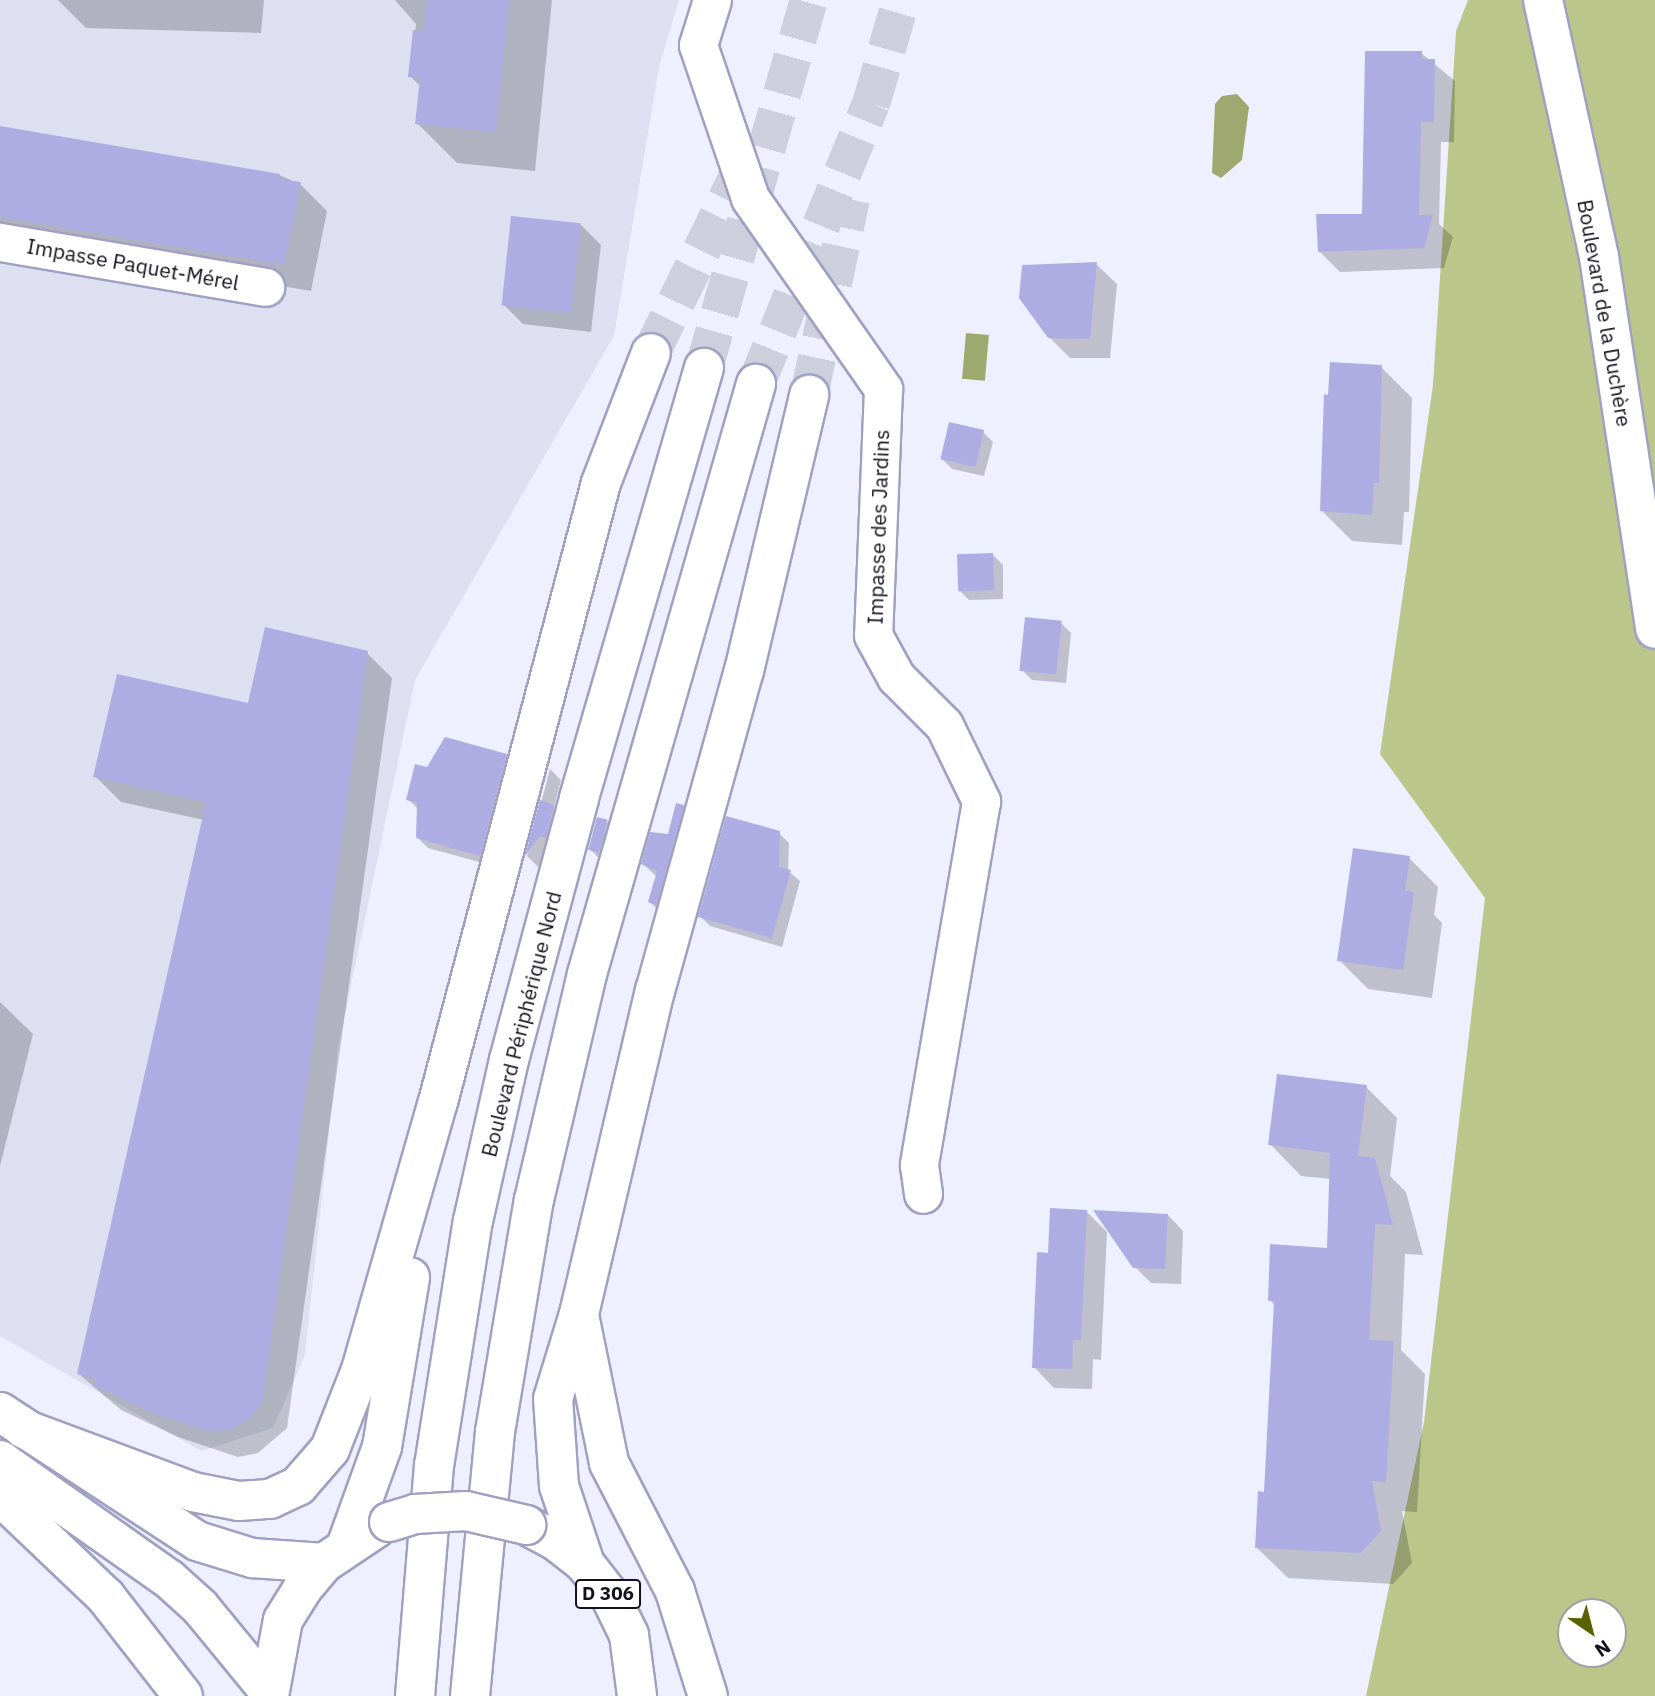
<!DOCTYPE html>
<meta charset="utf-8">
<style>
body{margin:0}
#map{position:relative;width:1655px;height:1696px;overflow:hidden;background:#eff0ff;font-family:"IBM Plex Sans",sans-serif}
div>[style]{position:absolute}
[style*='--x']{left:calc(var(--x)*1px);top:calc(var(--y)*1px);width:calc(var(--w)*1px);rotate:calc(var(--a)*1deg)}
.built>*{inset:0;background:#dedff1}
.forest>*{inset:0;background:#bcc68b}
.water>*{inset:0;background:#9fa86f;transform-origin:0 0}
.shadow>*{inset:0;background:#0003}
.building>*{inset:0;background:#adade4;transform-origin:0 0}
.highway-tunnel>*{height:38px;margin-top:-19px;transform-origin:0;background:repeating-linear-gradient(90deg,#cecfdd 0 38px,transparent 0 57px)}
.roads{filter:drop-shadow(2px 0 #a0a0c3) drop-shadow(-2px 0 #a0a0c3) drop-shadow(0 2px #a0a0c3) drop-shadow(0 -2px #a0a0c3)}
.street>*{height:37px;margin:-18.5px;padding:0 18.5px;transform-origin:18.5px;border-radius:18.5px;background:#fff}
.secondary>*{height:38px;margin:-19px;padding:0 19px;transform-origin:19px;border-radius:19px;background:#fff}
.primary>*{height:38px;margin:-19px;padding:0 19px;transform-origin:19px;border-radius:19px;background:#fff}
.highway>*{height:38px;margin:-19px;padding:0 19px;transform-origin:19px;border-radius:19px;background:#fff}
.bridges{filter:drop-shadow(2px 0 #a0a0c3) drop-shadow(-2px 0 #a0a0c3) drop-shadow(0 2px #a0a0c3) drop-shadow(0 -2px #a0a0c3)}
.primary-bridge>*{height:38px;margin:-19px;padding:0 19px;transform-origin:19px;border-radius:19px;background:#fff}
span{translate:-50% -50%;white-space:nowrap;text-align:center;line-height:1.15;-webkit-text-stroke:7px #fff;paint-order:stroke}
.shield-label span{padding:2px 5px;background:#fff;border:2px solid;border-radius:5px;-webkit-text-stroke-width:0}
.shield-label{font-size:19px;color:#12121e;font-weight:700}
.street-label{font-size:21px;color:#12121e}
.north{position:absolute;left:1557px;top:1598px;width:70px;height:70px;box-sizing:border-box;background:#fff;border:2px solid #a0a0a5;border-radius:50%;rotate:145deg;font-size:19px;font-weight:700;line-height:28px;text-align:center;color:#12121e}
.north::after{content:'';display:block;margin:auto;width:24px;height:32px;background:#5a6301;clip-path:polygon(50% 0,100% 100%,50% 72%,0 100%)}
</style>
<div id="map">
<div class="built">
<div style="clip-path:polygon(0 0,679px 0,659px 67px,614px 336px,415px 680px,338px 1048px,305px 1355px,273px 1428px,201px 1451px,0 1336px)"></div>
</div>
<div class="forest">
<div style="clip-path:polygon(evenodd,1468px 0,1655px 0,1655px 1696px,1366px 1696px,1424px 1422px,1485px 898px,1380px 754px,1433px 385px,1456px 31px,1468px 0,1571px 1612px,1613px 1612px,1613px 1654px,1571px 1654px,1571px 1612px)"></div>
</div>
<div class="water">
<div style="clip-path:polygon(1237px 94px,1249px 107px,1242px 160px,1221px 178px,1212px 173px,1215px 104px,1222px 96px)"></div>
<div style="left:966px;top:333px;width:23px;height:46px;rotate:5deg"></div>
</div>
<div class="shadow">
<div style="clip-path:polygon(58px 0,264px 0,261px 33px,86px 28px)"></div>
<div style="clip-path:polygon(395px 0,552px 0,535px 171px,457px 163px,417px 123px,421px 87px,410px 76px,416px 24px)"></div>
<div style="clip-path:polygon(1421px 53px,1455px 81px,1454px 142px,1441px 142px,1439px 224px,1453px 237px,1444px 268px,1340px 272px,1320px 252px,1364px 216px)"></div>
<div style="clip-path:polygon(0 128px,279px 175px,300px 184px,327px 211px,311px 291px,0 238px)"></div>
<div style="clip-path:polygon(580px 224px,601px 245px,591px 332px,523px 324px,503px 304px)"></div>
<div style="clip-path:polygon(1096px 264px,1117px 284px,1110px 358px,1070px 358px,1049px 337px)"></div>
<div style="clip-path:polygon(1381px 367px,1412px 398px,1409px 512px,1404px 512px,1402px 545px,1352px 541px,1322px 511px,1329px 397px)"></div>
<div style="clip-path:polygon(983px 432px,993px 442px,984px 476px,952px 469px,942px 459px)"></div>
<div style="clip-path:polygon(993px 555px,1003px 565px,1003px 599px,969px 600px,959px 590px)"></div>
<div style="clip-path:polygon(1061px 623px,1071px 633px,1066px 683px,1032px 680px,1022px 670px)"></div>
<div style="clip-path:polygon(367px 653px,392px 678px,287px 1428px,258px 1453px,238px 1457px,178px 1437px,121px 1410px,79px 1374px,204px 820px,121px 802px,95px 776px)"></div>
<div style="clip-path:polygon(506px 756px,516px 766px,490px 865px,428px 848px,418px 838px,418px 809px,408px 799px)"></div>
<div style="clip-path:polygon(550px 769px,561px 780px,554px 807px,566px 819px,538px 867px,527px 856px)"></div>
<div style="clip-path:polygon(683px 806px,696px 819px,662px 914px,650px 902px,656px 876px,643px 864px,669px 836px)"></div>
<div style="clip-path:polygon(607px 822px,628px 842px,610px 870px,590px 849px)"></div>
<div style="clip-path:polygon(779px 833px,789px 843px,788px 871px,800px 881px,782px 947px,710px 926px,700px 916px)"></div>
<div style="clip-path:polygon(1409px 858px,1438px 887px,1434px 915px,1442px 923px,1432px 998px,1368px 989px,1339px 960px)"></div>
<div style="clip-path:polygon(0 1002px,33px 1034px,0 1166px)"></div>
<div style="clip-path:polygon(1366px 1087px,1397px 1118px,1390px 1176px,1406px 1192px,1423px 1255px,1405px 1254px,1401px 1350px,1425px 1374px,1417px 1512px,1402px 1511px,1412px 1563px,1393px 1584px,1288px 1578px,1256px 1547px,1266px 1494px,1275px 1306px,1270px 1300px,1329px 1249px,1331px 1179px,1301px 1176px,1270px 1144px)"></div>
<div style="clip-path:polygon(1086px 1211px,1107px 1232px,1101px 1360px,1093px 1359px,1092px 1389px,1054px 1388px,1034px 1367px,1049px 1254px)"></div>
<div style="clip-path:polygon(1168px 1215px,1183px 1231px,1181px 1284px,1151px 1283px,1135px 1267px)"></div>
</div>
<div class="building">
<div style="clip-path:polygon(427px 0,509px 0,496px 132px,415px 124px,420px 78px,408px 77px,413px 30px,424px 31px)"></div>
<div style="clip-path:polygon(1365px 51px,1422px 51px,1422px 59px,1435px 59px,1434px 122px,1421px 122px,1419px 215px,1433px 215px,1424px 248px,1318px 252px,1316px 214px,1362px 214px)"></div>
<div style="clip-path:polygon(0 126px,280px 174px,279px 179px,301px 182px,284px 265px,0 217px)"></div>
<div style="left:511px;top:216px;width:70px;height:90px;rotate:6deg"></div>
<div style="clip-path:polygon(1097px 262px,1090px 339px,1048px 338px,1019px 298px,1022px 265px)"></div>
<div style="clip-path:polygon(1330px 362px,1382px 365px,1379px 483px,1374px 483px,1372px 515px,1320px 511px,1324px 394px,1328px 395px)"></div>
<div style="left:949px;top:422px;width:36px;height:38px;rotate:13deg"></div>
<div style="left:993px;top:553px;width:37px;height:36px;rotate:88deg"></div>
<div style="left:1025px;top:617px;width:37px;height:54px;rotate:6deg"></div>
<div style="clip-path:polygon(265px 627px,368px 651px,262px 1402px,250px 1418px,232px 1429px,212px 1432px,150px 1412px,94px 1385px,96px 1379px,77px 1374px,206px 802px,93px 777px,117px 674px,248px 703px)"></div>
<div style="clip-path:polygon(445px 737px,507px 754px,480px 856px,416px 838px,417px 803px,406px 800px,415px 764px,427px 767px)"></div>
<div style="clip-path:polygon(549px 766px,540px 800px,554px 805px,546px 838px,540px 836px,525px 856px)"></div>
<div style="clip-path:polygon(676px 803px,684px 805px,656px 905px,648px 902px,657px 871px,641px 864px,650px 832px,668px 834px)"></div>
<div style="clip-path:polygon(726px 816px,780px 831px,779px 867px,791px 870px,772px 938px,698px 917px)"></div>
<div style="left:597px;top:817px;width:11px;height:34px;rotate:15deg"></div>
<div style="clip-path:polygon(1353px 848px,1410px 856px,1405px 891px,1414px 892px,1403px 970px,1337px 961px)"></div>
<div style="clip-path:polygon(1277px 1074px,1367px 1085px,1358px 1156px,1375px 1158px,1393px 1225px,1375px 1224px,1369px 1340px,1394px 1341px,1386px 1482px,1372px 1481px,1381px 1531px,1361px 1553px,1255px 1548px,1258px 1491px,1264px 1492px,1274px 1301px,1268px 1301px,1270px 1244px,1327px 1248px,1330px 1153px,1268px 1145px)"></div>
<div style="clip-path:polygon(1050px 1208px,1087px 1210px,1081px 1340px,1073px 1340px,1072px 1369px,1032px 1368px,1037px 1252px,1048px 1253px)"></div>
<div style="clip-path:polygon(1093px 1210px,1168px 1214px,1165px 1269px,1133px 1268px)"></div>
</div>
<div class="highway-tunnel">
<div style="--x:651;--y:353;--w:206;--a:-63.8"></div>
<div style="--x:704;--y:368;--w:383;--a:-74.1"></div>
<div style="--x:756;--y:384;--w:303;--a:-67.7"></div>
<div style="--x:871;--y:104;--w:108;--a:-73.9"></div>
<div style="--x:809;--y:395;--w:200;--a:-77.9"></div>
</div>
<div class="roads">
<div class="street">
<div style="--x:712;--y:0;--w:47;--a:107.3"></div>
<div style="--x:698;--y:45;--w:162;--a:71.2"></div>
<div style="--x:750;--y:198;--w:233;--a:55.1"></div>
<div style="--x:883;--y:389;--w:246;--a:92.3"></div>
<div style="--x:873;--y:635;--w:48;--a:61.3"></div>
<div style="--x:896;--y:677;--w:68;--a:45"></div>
<div style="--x:944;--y:725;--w:85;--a:64"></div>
<div style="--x:981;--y:801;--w:369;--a:99.7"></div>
<div style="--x:919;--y:1165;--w:29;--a:82"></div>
<div style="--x:0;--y:242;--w:269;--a:9.6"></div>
</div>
<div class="secondary">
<div style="--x:1543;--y:0;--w:263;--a:77.7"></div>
<div style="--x:1599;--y:257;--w:376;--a:81.4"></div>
<div style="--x:0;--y:1412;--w:235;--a:33.2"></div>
<div style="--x:197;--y:1541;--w:58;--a:17.2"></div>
<div style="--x:252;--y:1558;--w:72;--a:4"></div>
<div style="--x:0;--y:1460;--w:207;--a:35.2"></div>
<div style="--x:169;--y:1579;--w:42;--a:42.1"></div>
<div style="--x:200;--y:1607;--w:109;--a:50.6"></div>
</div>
<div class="primary">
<div style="--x:526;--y:1525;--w:34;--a:28"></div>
<div style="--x:556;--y:1541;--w:37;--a:38"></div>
<div style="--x:585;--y:1564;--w:41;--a:52"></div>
<div style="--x:610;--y:1596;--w:43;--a:64"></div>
<div style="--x:629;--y:1635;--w:62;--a:82.5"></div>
<div style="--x:269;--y:1696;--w:77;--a:-79.6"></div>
<div style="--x:283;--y:1620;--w:36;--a:-58"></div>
<div style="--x:302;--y:1589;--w:34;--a:-50"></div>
<div style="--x:324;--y:1563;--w:63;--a:-33.9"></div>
</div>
<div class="highway">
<div style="--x:580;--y:1320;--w:146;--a:78.5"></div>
<div style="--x:609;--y:1463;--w:144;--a:62.7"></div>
<div style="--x:675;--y:1591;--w:110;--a:72.6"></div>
<div style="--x:24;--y:1429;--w:180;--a:20.4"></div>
<div style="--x:193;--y:1492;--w:47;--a:11.1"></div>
<div style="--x:239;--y:1501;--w:31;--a:-4"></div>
<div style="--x:270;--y:1499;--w:31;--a:-25"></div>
<div style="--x:298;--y:1486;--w:49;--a:-49.1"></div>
<div style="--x:330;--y:1449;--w:85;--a:-68.6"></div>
<div style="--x:361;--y:1370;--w:279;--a:-74"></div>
<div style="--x:438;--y:1102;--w:640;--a:-75.25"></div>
<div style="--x:601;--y:483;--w:139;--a:-69"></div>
<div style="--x:0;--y:1496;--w:146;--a:43.6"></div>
<div style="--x:106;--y:1597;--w:125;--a:52.1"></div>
<div style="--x:347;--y:1544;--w:103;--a:-70.2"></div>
<div style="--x:382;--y:1447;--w:172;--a:-80.6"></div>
<div style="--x:585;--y:1564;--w:82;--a:-108.4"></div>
<div style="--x:559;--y:1486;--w:87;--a:-93.9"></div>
<div style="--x:553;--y:1399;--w:89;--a:-73"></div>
<div style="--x:579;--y:1314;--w:332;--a:-76.8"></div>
<div style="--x:655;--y:991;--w:332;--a:-74.5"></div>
<div style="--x:744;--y:671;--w:284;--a:-76.7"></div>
<div style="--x:415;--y:1696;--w:231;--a:-85.3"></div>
<div style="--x:434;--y:1466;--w:248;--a:-81"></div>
<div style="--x:473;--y:1221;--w:165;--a:-77.4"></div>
<div style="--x:509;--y:1060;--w:271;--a:-75"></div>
<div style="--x:579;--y:798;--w:448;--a:-73.8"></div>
<div style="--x:470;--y:1696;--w:265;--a:-84.6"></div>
<div style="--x:495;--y:1432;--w:235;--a:-80.5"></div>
<div style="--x:534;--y:1200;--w:232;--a:-76.8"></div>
<div style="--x:587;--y:974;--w:614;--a:-74.02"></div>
</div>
</div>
<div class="bridges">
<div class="primary-bridge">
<div style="--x:389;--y:1522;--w:27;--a:-17"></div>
<div style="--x:415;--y:1514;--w:51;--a:-3.4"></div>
<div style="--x:466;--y:1511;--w:62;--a:13.1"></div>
</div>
</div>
<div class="shield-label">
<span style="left:608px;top:1594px">D 306</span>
</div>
<div class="street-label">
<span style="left:133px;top:264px;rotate:10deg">Impasse Paquet-Mérel</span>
<span style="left:1605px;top:313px;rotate:80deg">Boulevard de la Duchère</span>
<span style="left:878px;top:527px;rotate:-88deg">Impasse des Jardins</span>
<span style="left:521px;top:1024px;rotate:-76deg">Boulevard Périphérique Nord</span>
</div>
<div class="north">N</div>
</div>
